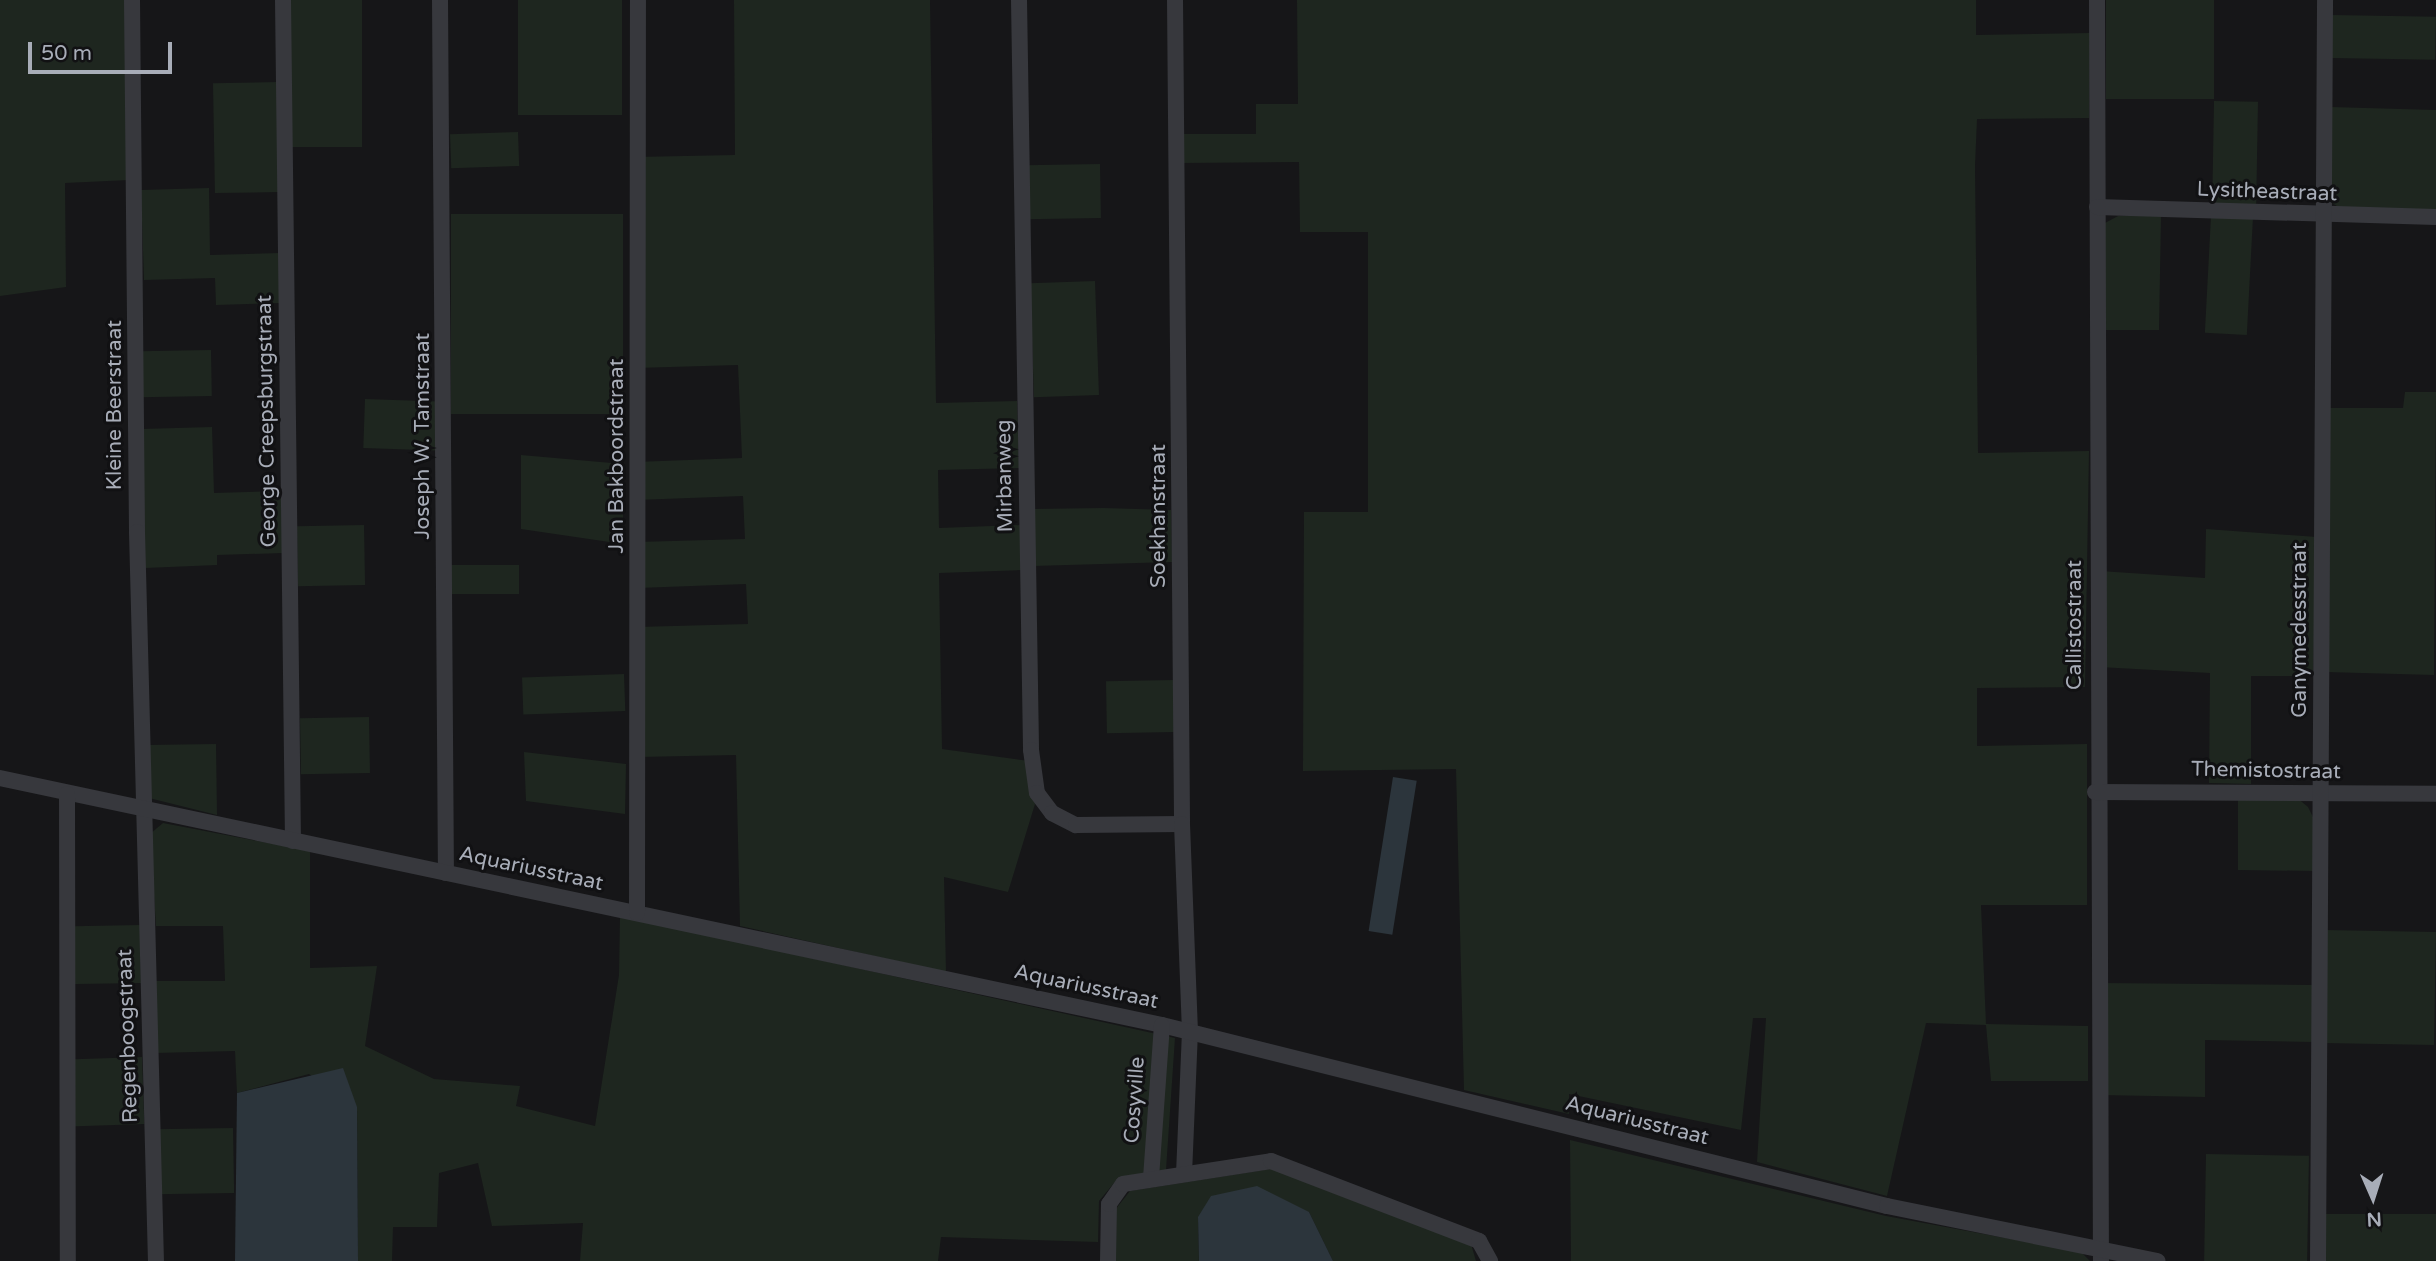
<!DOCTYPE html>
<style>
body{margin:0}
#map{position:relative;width:2436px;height:1261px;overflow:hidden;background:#161618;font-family:"Varela Round",sans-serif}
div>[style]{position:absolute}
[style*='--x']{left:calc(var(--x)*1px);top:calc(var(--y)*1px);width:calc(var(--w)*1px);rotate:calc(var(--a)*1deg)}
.green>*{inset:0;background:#1e261f;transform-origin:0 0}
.water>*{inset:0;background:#2c353c;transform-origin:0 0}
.minor>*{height:16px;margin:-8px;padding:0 8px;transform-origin:8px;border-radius:8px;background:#37383d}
span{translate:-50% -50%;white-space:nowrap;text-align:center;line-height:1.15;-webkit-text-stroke:6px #111113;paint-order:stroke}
.street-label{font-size:21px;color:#a8adb8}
.north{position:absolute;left:2338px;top:1163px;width:70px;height:70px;-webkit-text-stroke:5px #111113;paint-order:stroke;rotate:177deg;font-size:19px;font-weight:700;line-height:28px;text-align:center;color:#a8adb8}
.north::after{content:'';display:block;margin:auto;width:24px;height:32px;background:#a8adb8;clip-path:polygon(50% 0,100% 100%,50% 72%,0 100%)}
.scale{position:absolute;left:28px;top:42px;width:144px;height:32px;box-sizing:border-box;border:4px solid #a8adb8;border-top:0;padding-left:9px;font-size:21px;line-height:24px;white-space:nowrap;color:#a8adb8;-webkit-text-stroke:5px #111113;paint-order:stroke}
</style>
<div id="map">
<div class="green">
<div style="clip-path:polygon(0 0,125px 0,129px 180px,65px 183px,66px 287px,0 296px)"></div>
<div style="left:290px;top:0;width:72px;height:147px"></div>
<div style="left:518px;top:0;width:104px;height:115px"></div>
<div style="clip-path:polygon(734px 0,930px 0,936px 403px,1017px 401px,1019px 468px,938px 470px,939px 528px,1021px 525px,1022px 570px,939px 573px,942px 749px,1029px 761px,1035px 804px,1008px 892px,944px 877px,946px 972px,740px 926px,736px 755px,639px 757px,637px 627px,748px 624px,746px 584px,638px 588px,637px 542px,745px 539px,743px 496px,636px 500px,635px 462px,742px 458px,738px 365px,636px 368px,635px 157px,735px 155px)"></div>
<div style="clip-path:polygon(1297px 0,1976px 0,1976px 35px,2090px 33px,2089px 118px,1977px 119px,1975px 166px,1978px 453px,2089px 451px,2085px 687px,1977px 688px,1977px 746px,2087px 744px,2087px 905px,1981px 905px,1986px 1024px,2088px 1026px,2088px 1081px,1991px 1081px,1986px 1025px,1926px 1023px,1887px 1196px,1757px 1162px,1766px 1018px,1753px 1018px,1741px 1130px,1569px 1094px,1569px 1114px,1464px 1090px,1456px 769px,1303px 771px,1304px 512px,1368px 512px,1368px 232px,1300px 232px,1299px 162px,1181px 163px,1180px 134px,1256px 134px,1256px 104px,1298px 104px)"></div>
<div style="left:2106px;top:0;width:108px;height:99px"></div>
<div style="left:2332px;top:15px;width:104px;height:43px;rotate:1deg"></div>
<div style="left:278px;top:82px;width:110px;height:65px;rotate:89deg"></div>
<div style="left:2214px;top:101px;width:44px;height:104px;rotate:1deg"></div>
<div style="clip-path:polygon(2331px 107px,2436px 110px,2436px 210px,2340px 208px,2329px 201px)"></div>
<div style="left:518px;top:132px;width:34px;height:68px;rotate:88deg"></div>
<div style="left:1100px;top:164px;width:54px;height:75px;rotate:89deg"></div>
<div style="clip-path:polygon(209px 188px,210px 255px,280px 253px,281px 303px,216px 305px,215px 278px,144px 280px,141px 190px)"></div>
<div style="left:623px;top:214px;width:200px;height:172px;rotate:90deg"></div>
<div style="clip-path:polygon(2118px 216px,2161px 216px,2159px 330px,2102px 330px,2105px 223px)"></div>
<div style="left:2211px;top:216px;width:42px;height:117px;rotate:3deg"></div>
<div style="left:1095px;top:281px;width:114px;height:65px;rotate:88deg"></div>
<div style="left:211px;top:350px;width:46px;height:71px;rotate:89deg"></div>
<div style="clip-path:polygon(2405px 392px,2436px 392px,2434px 675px,2326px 672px,2327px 408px,2403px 408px)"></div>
<div style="left:365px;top:399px;width:73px;height:49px;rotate:2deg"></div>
<div style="clip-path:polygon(212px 427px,214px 493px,281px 491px,283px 553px,217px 555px,217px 565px,145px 568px,141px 429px)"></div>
<div style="clip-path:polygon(521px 455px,623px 464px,623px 544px,521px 529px)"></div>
<div style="clip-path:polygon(1103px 508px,1171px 510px,1172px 562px,1033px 566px,1032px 509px)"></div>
<div style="left:364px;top:525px;width:60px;height:67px;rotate:89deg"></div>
<div style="clip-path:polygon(2206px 529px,2317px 537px,2313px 676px,2251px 676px,2251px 784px,2209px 783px,2210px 673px,2099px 667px,2100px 571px,2205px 578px)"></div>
<div style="left:519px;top:565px;width:29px;height:69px;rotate:90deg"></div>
<div style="left:624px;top:674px;width:37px;height:102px;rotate:88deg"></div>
<div style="left:1174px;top:680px;width:52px;height:68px;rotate:89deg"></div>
<div style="left:369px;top:717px;width:56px;height:69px;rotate:89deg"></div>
<div style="clip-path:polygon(216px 744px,217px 815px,149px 798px,147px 745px)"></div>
<div style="clip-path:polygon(524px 752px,626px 764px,625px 814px,526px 801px)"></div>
<div style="clip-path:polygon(2238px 795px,2296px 797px,2308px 807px,2315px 821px,2315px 871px,2238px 870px)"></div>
<div style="clip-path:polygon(163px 823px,310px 851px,310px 968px,377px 966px,365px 1046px,434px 1079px,520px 1086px,516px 1106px,595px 1126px,619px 975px,620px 916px,1175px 1038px,1166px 1170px,1119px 1177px,1099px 1201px,1098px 1242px,941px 1237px,938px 1261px,580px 1261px,583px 1223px,492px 1226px,478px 1163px,439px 1173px,437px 1227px,393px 1227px,392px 1261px,358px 1261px,357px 1107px,309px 1074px,237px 1093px,235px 1051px,155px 1053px,153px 981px,225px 981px,223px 926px,156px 926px,150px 834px)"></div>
<div style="left:140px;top:925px;width:58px;height:79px;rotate:89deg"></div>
<div style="left:2325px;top:930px;width:111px;height:113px;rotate:1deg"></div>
<div style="clip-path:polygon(2100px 983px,2313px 985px,2313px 1042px,2205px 1040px,2205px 1097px,2100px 1095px)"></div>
<div style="left:142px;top:1057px;width:67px;height:82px;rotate:88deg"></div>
<div style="left:233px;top:1128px;width:65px;height:78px;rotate:89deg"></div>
<div style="clip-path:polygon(1570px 1140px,1886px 1216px,2081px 1252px,2090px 1261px,1571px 1261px)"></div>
<div style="left:2206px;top:1154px;width:103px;height:107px;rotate:1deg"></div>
<div style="clip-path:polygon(1276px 1168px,1471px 1244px,1476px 1261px,1333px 1261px,1309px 1212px,1198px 1217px,1199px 1261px,1115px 1261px,1115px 1210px,1130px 1191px)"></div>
<div style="left:2325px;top:1214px;width:111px;height:47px"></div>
</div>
<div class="water">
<div style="left:1393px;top:777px;width:24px;height:156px;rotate:9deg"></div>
<div style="clip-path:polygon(343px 1068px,357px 1107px,358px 1261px,235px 1261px,237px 1093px)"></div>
<div style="clip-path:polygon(1257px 1186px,1309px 1212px,1333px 1261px,1199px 1261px,1198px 1217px,1211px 1196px)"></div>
</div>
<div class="minor">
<div style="--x:132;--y:0;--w:532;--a:89.46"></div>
<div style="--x:137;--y:532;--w:729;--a:88.51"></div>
<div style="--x:283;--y:0;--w:841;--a:89.32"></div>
<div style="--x:440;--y:0;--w:873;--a:89.61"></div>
<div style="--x:1019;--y:0;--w:750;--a:89.08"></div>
<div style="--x:1031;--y:750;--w:43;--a:82.1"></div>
<div style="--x:1037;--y:793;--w:25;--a:53"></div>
<div style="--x:1052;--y:813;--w:27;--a:27"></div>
<div style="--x:1076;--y:825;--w:106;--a:-0.5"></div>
<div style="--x:1175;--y:0;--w:824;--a:89.51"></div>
<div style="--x:1182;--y:824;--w:207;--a:87.8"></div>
<div style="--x:1190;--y:1031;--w:141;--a:92.4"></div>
<div style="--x:2097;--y:0;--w:1261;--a:89.82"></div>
<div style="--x:2097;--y:207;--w:339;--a:1.7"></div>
<div style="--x:0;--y:778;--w:1188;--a:12"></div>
<div style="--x:1162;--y:1025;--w:747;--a:14.02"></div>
<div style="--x:1887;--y:1206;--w:276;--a:11.5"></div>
<div style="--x:2095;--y:792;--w:341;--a:0.3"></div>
<div style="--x:67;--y:794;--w:467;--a:89.9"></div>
<div style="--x:637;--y:913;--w:913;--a:-89.94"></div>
<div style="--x:1151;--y:1178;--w:153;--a:-85.9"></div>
<div style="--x:1108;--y:1261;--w:57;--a:-89"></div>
<div style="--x:1109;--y:1204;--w:24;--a:-55"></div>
<div style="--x:1123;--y:1184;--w:150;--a:-8.8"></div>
<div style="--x:1271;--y:1161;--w:223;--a:21"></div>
<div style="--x:1479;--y:1241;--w:23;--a:61"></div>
<div style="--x:2318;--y:1261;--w:1261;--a:-89.68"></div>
</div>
<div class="street-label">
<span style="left:2267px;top:192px;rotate:2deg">Lysitheastraat</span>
<span style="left:115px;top:405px;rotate:-90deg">Kleine Beerstraat</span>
<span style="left:267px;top:421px;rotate:-91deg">George Creepsburgstraat</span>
<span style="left:423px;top:436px;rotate:-90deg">Joseph W. Tamstraat</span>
<span style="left:617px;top:456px;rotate:-90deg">Jan Bakboordstraat</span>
<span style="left:1005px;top:476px;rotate:-91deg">Mirbanweg</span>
<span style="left:1159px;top:516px;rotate:-90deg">Soekhanstraat</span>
<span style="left:2075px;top:625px;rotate:-90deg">Callistostraat</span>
<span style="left:2300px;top:630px;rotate:-90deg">Ganymedesstraat</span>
<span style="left:2266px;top:771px;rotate:1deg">Themistostraat</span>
<span style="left:531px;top:869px;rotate:12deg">Aquariusstraat</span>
<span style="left:1086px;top:987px;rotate:12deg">Aquariusstraat</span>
<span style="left:128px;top:1036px;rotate:-92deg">Regenboogstraat</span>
<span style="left:1135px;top:1100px;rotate:-86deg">Cosyville</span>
<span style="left:1637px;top:1121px;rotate:14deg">Aquariusstraat</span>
</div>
<div class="north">N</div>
<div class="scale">50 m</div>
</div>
